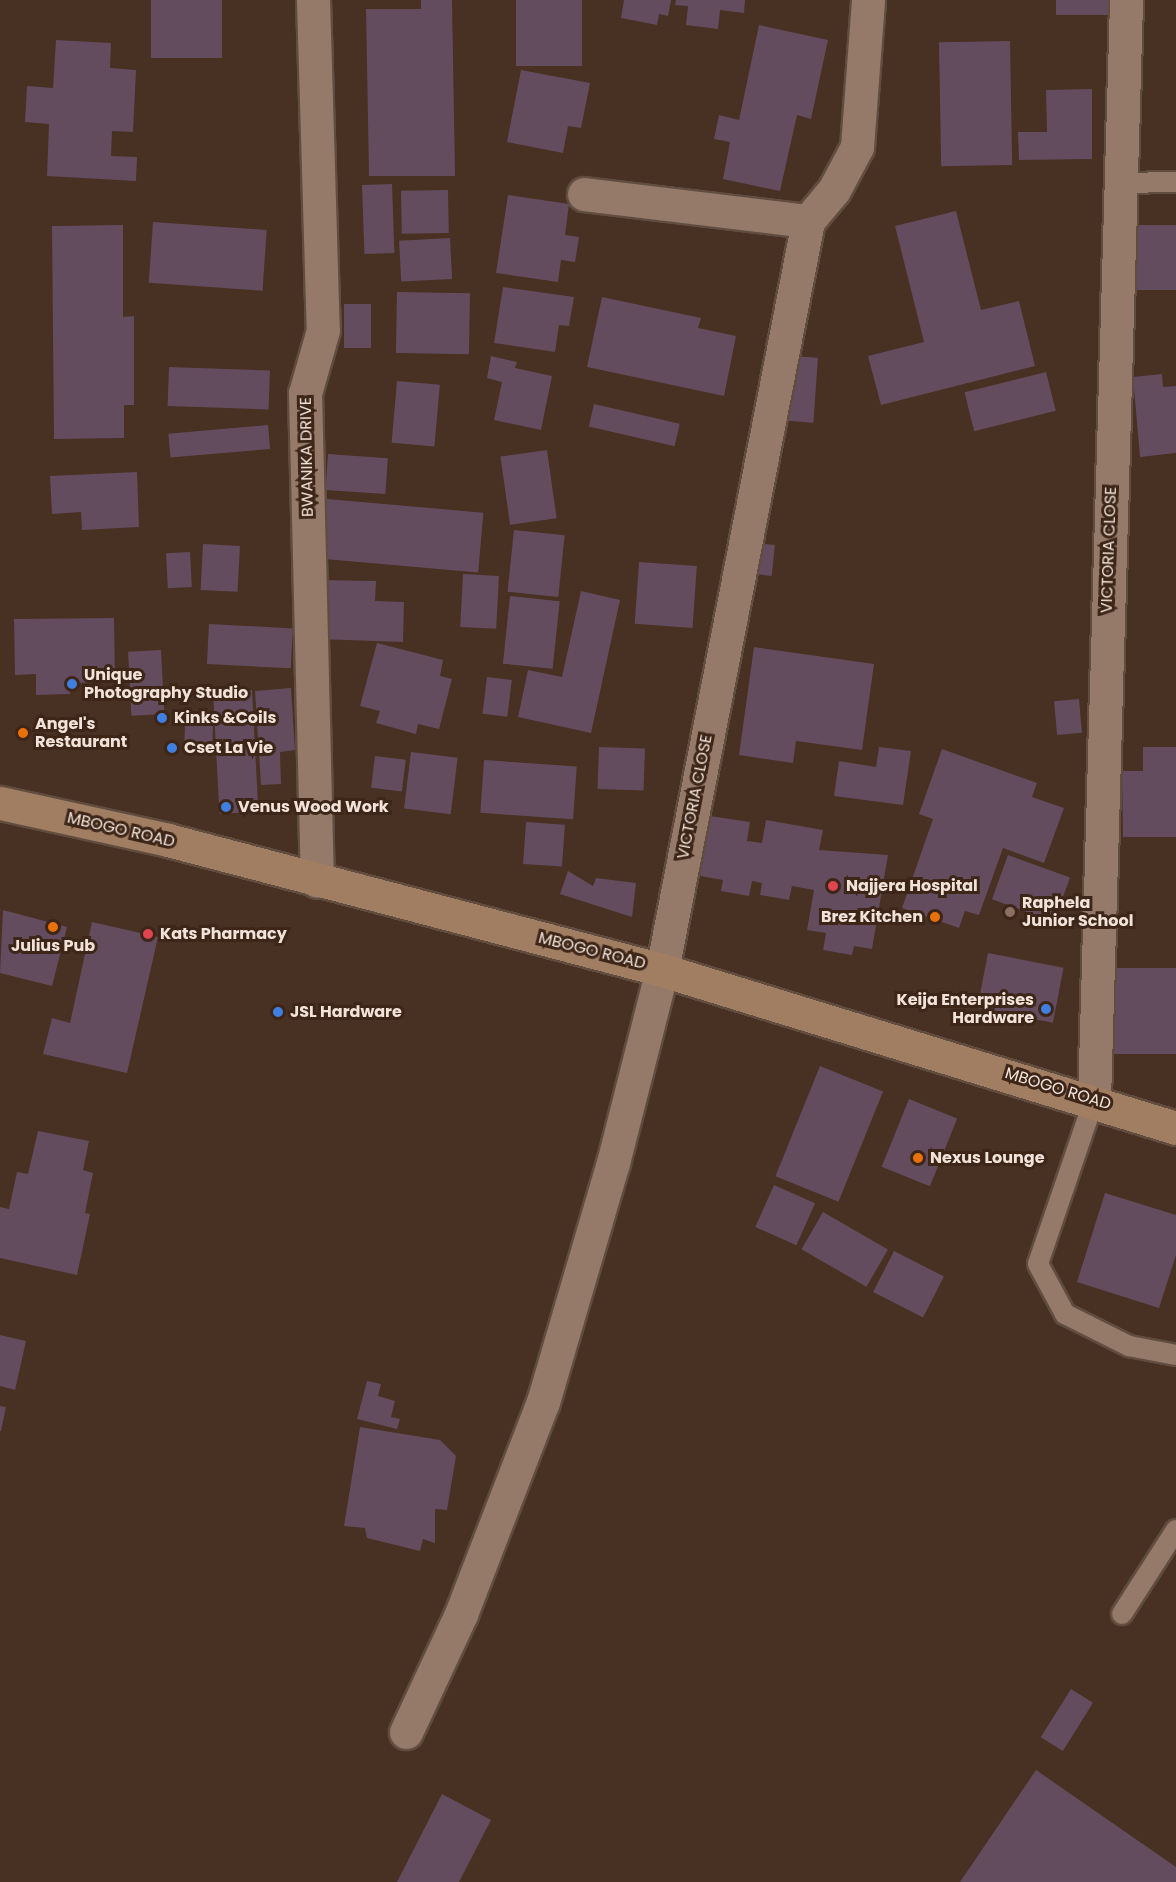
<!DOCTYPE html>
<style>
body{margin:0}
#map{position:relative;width:1176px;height:1882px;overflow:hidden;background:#483022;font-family:Poppins,sans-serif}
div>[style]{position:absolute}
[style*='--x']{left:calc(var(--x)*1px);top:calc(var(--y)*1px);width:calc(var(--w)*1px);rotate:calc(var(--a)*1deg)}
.building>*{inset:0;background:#634c5e;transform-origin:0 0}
.roads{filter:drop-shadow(2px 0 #604d40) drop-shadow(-2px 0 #604d40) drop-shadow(0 2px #604d40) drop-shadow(0 -2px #604d40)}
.lane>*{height:20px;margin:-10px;padding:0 10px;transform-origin:10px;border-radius:10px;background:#957a6a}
.street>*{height:33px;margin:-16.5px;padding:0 16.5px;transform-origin:16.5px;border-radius:16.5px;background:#957a6a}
.secondary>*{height:33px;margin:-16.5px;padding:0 16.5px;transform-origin:16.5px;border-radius:16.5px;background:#a17d61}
.dots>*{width:16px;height:16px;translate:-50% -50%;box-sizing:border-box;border:3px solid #3d2618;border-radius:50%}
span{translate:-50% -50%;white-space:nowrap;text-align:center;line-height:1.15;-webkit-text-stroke:6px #3d2618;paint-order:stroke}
.street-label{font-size:16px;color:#f2e3da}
.poi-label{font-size:16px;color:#f2e3da;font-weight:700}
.left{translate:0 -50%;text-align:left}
.right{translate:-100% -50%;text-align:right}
</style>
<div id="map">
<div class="building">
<div style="left:151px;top:0;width:71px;height:58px"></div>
<div style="clip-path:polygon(421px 0,452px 0,455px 176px,369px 176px,366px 9px,421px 9px)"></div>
<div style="left:516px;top:0;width:66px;height:66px"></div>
<div style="clip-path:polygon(624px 0,671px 0,668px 16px,659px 14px,657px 25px,621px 18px)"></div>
<div style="clip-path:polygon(676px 0,745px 0,744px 13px,720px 10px,718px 29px,686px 25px,688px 6px,675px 5px)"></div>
<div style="left:1056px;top:0;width:55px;height:15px"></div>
<div style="clip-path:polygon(759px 25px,828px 40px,811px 119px,797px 115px,780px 191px,723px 179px,730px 142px,714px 139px,719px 115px,739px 120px)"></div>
<div style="clip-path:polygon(56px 40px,111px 43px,110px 68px,136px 70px,133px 132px,112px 131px,111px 156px,137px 157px,136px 181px,47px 176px,49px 124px,25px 122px,27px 86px,53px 88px)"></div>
<div style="left:1010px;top:41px;width:124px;height:71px;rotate:89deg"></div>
<div style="clip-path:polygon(521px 70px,590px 83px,581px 128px,568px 126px,563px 153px,507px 142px)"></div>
<div style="clip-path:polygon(1092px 89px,1092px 159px,1019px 160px,1018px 132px,1047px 132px,1046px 90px)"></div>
<div style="left:392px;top:184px;width:69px;height:30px;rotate:88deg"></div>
<div style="left:448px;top:190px;width:43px;height:47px;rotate:89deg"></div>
<div style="clip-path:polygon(508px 195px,569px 204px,565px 235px,579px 237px,575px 262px,561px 260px,558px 282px,496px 273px)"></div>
<div style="clip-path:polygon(956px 211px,981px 310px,1019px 301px,1035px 366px,881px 405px,868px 356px,924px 342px,895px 226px)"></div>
<div style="left:153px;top:222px;width:114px;height:61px;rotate:4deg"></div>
<div style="clip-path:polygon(123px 225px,123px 317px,134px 316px,134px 405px,124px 405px,124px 438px,54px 439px,52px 226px)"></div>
<div style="left:1132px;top:225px;width:44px;height:65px"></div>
<div style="left:450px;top:238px;width:41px;height:51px;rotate:87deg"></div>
<div style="clip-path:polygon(503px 287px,574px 297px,569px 326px,559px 325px,555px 352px,494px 343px)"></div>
<div style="left:397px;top:292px;width:73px;height:61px;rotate:1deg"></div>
<div style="clip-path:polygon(602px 297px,701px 318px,698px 328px,736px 336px,724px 396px,587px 367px)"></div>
<div style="left:344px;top:304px;width:27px;height:44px"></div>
<div style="clip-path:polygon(491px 356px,517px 362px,515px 368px,552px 376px,541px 430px,494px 420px,502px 382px,487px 378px)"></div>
<div style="left:792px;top:356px;width:26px;height:65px;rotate:4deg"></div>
<div style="left:169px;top:367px;width:101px;height:39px;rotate:2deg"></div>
<div style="left:1046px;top:372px;width:40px;height:84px;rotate:76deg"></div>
<div style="clip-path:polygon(1162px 374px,1163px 387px,1176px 386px,1176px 453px,1140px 457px,1133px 377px)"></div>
<div style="left:397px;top:381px;width:43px;height:62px;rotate:5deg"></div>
<div style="left:594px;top:404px;width:88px;height:23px;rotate:13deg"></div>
<div style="left:268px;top:425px;width:24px;height:100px;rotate:85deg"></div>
<div style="left:547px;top:450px;width:69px;height:47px;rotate:82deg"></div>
<div style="left:328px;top:454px;width:60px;height:36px;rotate:4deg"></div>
<div style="clip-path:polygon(137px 472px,139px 527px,82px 530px,81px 512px,52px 514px,50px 476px)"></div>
<div style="left:327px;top:499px;width:157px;height:60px;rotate:5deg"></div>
<div style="left:514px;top:530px;width:51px;height:62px;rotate:6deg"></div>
<div style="left:755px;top:543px;width:20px;height:31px;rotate:6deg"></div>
<div style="left:203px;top:544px;width:37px;height:46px;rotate:3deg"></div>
<div style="left:190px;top:552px;width:35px;height:24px;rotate:87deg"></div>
<div style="left:639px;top:562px;width:58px;height:62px;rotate:4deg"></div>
<div style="left:463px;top:574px;width:36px;height:53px;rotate:3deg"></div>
<div style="clip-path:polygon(320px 580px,376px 581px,375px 601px,404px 602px,403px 642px,318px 639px)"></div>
<div style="clip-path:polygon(581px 591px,620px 600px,591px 733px,518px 717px,528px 670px,562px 677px)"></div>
<div style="left:510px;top:596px;width:50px;height:68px;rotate:6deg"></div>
<div style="clip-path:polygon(114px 618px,115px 682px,70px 683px,70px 694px,36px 695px,36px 674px,15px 675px,14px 619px)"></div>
<div style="left:209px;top:624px;width:84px;height:40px;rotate:3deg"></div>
<div style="clip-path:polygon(377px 643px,443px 660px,440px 676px,452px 679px,439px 729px,418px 724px,416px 734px,376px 723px,380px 711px,360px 706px)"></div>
<div style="clip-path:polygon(754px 647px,874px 664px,862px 750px,796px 741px,793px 763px,739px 755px)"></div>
<div style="left:161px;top:650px;width:64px;height:33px;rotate:87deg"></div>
<div style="left:487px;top:677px;width:25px;height:37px;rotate:7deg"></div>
<div style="clip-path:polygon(291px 688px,295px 750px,280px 752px,281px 784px,261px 785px,255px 691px)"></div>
<div style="left:252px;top:690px;width:122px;height:39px;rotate:87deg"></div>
<div style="left:1079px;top:699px;width:34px;height:25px;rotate:85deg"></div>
<div style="left:185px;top:725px;width:28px;height:25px;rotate:2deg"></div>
<div style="left:599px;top:747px;width:46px;height:42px;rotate:2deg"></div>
<div style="clip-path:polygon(879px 747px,911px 751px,903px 805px,834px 796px,839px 761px,876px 767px)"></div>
<div style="clip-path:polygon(1143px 747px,1176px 747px,1176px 837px,1123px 837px,1122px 771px,1143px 771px)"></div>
<div style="clip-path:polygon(942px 749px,1037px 783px,1032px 797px,1064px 808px,1044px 863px,1003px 848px,979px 915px,965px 911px,959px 928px,902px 908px,933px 819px,919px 814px)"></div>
<div style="left:411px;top:752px;width:47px;height:57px;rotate:7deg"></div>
<div style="left:375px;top:756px;width:31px;height:32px;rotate:7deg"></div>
<div style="left:484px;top:760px;width:93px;height:53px;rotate:4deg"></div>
<div style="clip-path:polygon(710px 816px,750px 822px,747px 841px,762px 843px,766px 820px,823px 830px,819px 850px,888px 855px,872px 949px,854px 946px,852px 955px,823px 950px,826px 933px,807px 930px,814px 890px,792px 886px,789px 900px,760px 895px,762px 883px,752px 881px,749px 896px,721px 891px,723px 880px,700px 876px)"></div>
<div style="left:526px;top:822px;width:39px;height:42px;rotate:4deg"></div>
<div style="left:1008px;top:855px;width:66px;height:47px;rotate:20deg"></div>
<div style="clip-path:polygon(568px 871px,593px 886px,596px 878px,636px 883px,632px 917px,560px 894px)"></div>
<div style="clip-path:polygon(3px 910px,67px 927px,52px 986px,0 973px)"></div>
<div style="clip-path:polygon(92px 922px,158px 937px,127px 1073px,43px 1054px,52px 1018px,70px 1023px)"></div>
<div style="left:988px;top:953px;width:77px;height:56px;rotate:11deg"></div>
<div style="left:1176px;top:968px;width:86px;height:71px;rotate:90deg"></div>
<div style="left:820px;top:1066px;width:68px;height:119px;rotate:22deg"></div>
<div style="left:909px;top:1099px;width:52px;height:73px;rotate:22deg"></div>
<div style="clip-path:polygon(38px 1131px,89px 1141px,83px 1170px,93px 1173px,85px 1213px,90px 1214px,77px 1275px,0 1258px,0 1207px,9px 1209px,17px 1172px,28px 1174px)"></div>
<div style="left:774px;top:1185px;width:45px;height:46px;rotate:24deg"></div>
<div style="clip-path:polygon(1105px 1193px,1176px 1215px,1176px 1255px,1159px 1308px,1077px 1282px)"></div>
<div style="left:823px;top:1212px;width:75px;height:43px;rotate:30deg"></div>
<div style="left:894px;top:1251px;width:56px;height:46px;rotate:27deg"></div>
<div style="clip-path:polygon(0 1335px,26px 1341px,15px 1390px,0 1386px)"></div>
<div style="clip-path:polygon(367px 1381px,381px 1384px,378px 1396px,395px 1401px,391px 1417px,400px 1419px,397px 1429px,357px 1419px)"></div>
<div style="clip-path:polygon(0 1406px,6px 1407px,1px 1431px,0 1431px)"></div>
<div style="clip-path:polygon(360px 1427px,440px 1440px,456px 1456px,447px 1510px,435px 1509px,435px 1543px,423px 1539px,420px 1551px,367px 1538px,365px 1528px,344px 1526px)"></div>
<div style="left:1071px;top:1689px;width:26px;height:57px;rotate:32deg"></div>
<div style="clip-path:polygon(1036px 1770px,1176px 1867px,1176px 1882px,960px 1882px)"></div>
<div style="clip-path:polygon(442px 1794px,491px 1820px,459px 1882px,397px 1882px)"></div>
</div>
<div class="roads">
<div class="lane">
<div style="--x:1120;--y:183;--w:56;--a:-1"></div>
<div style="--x:1094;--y:1100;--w:173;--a:108.9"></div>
<div style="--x:1038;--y:1264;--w:57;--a:61.6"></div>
<div style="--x:1065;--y:1314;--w:72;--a:26.6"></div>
<div style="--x:1129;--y:1346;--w:48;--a:10.8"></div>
<div style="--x:1122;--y:1614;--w:100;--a:-57.3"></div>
</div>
<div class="street">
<div style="--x:313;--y:0;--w:330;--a:88.3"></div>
<div style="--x:323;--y:330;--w:66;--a:105.9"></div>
<div style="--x:305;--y:393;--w:488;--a:88.6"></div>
<div style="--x:584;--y:194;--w:226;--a:6.9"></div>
<div style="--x:1094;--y:1100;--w:1100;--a:-88.33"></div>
<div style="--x:406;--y:1732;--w:130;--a:-65"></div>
<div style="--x:461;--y:1614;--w:227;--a:-68.9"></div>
<div style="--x:543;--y:1402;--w:249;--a:-73.7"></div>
<div style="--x:613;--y:1163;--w:199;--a:-75.8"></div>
<div style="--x:662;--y:970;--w:763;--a:-78.97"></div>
<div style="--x:808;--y:221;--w:40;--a:-50"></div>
<div style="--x:834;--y:190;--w:49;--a:-61.9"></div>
<div style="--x:857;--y:147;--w:147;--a:-85.7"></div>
</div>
<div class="secondary">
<div style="--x:0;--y:803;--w:172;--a:12.4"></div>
<div style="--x:168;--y:840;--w:511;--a:14.74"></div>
<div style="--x:662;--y:970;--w:538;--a:17.09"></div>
</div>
</div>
<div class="dots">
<div style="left:72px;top:684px;background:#3f7fe0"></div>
<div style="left:162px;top:718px;background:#3f7fe0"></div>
<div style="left:23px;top:733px;background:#e8710a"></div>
<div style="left:172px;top:748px;background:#3f7fe0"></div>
<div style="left:226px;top:807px;background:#3f7fe0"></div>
<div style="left:833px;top:886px;background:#e0444e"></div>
<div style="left:1010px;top:912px;background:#8d6e63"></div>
<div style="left:935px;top:917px;background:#e8710a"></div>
<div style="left:53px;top:927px;background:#e8710a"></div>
<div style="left:148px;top:934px;background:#e0444e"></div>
<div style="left:1046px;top:1009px;background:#3f7fe0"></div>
<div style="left:278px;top:1012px;background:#3f7fe0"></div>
<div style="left:918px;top:1158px;background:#e8710a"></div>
</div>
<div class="street-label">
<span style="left:307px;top:457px;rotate:-91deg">BWANIKA DRIVE</span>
<span style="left:1109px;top:550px;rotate:-88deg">VICTORIA CLOSE</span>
<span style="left:695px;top:797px;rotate:-79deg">VICTORIA CLOSE</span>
<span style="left:121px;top:830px;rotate:13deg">MBOGO ROAD</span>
<span style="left:592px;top:951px;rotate:14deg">MBOGO ROAD</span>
<span style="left:1058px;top:1089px;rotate:17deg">MBOGO ROAD</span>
</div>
<div class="poi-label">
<span class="left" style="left:84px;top:684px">Unique<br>Photography Studio</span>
<span class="left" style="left:174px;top:718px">Kinks &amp;Coils</span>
<span class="left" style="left:35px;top:733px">Angel's<br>Restaurant</span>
<span class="left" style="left:184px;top:748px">Cset La Vie</span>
<span class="left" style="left:238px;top:807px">Venus Wood Work</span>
<span class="left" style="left:846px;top:886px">Najjera Hospital</span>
<span class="left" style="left:1022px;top:912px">Raphela<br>Junior School</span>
<span class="right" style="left:923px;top:917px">Brez Kitchen</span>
<span class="left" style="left:160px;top:934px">Kats Pharmacy</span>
<span style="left:53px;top:946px">Julius Pub</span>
<span class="right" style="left:1034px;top:1009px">Keija Enterprises<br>Hardware</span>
<span class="left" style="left:290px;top:1012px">JSL Hardware</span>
<span class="left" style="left:930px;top:1158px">Nexus Lounge</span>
</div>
</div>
